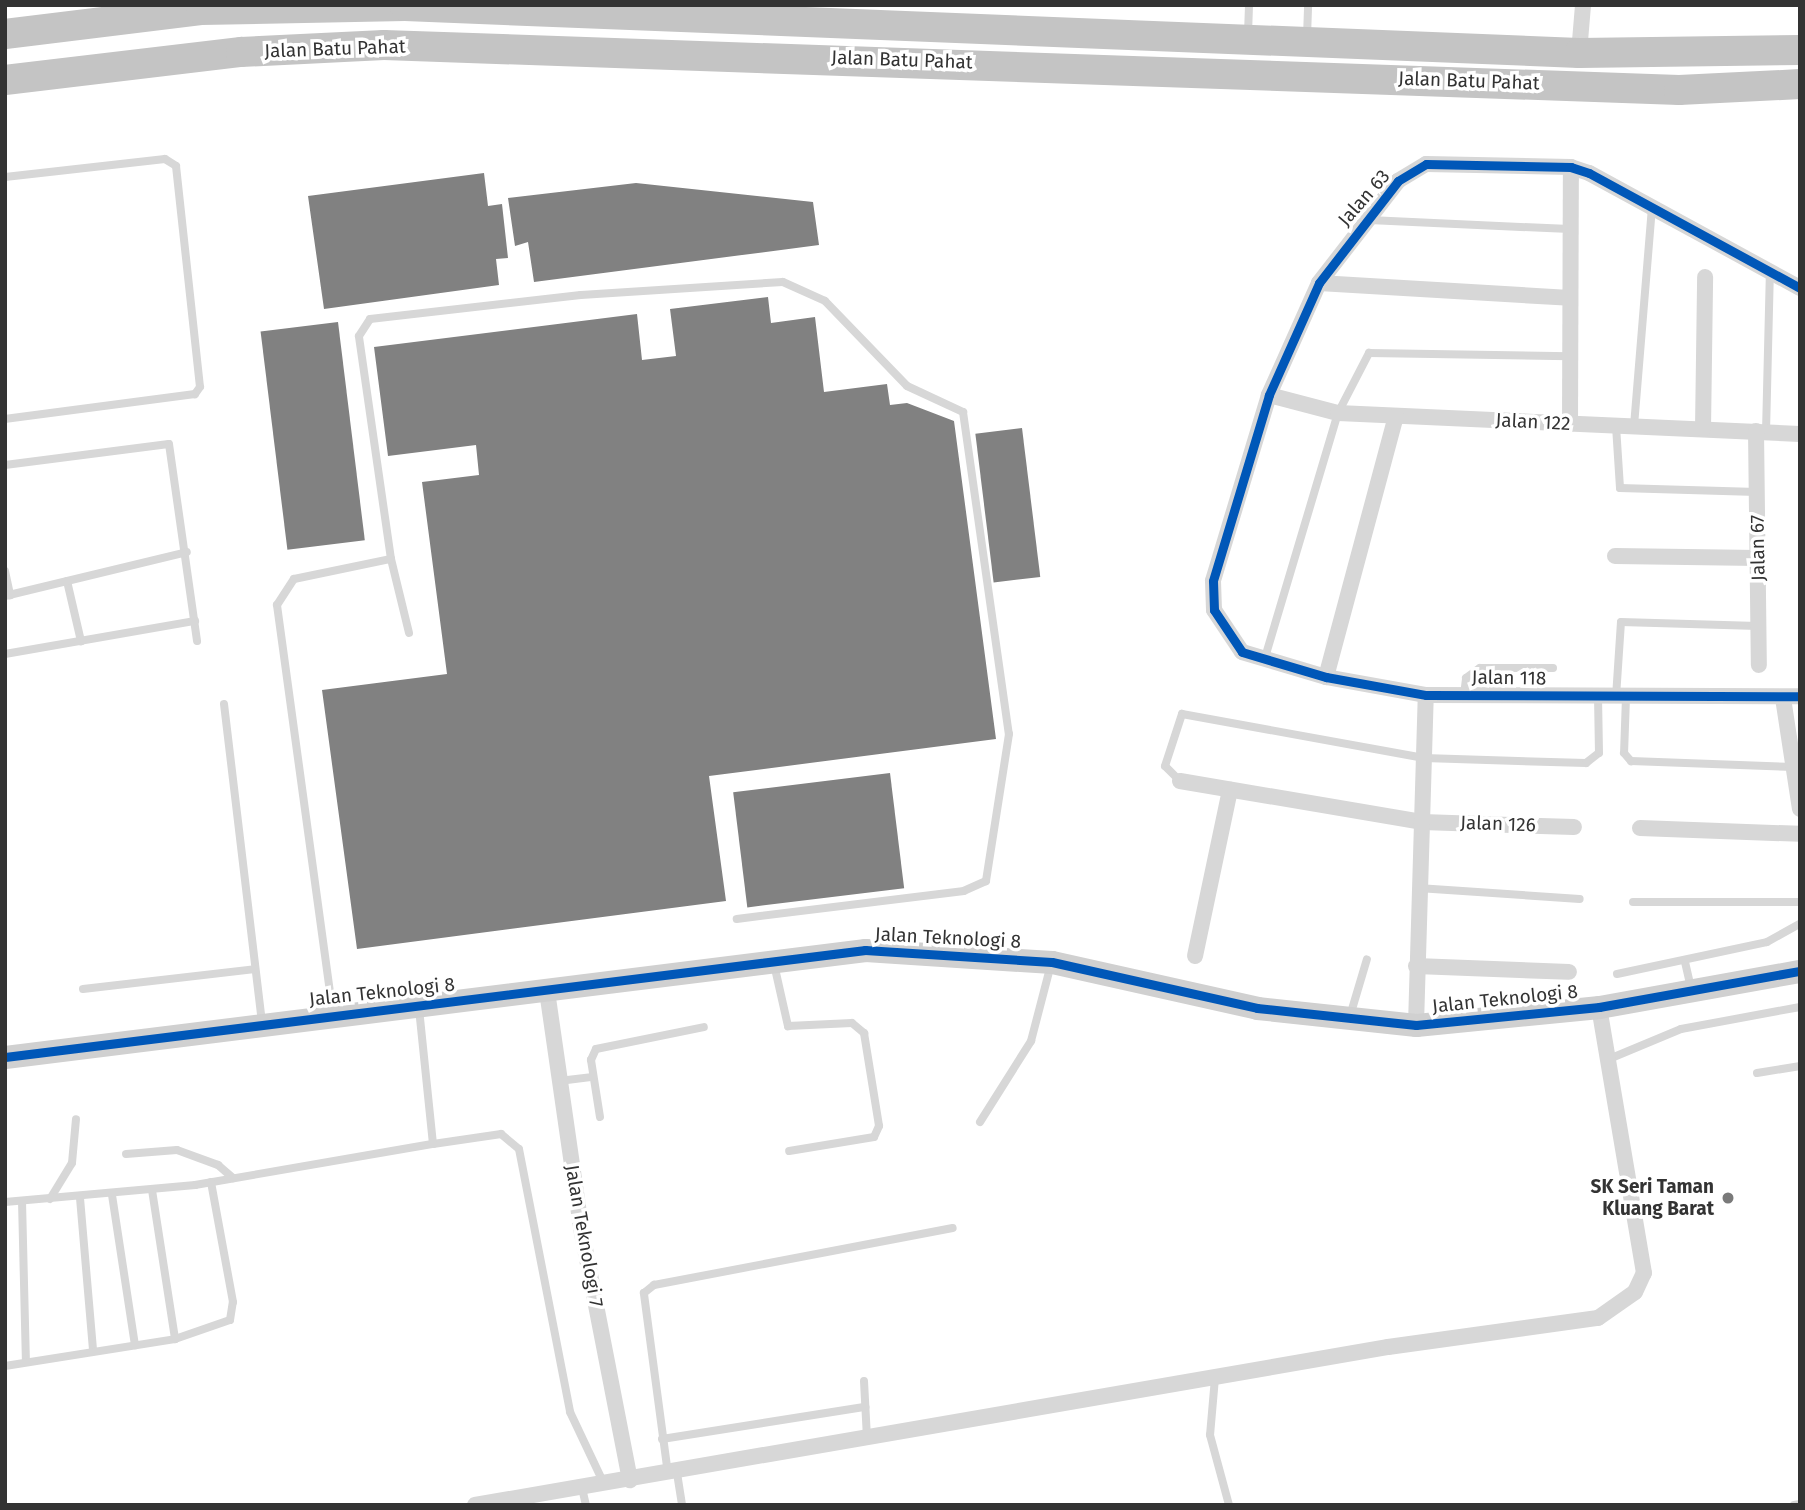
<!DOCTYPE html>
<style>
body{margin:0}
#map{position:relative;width:1805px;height:1510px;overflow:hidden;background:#fff;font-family:"Fira Sans",sans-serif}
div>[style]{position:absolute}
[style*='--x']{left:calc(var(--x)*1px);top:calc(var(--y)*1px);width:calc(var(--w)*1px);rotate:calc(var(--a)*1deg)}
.building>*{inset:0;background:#818181;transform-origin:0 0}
.lane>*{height:8px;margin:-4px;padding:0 4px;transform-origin:4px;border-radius:4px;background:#d7d7d7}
.street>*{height:16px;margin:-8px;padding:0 8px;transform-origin:8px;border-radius:8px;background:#d7d7d7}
.secondary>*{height:23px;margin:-11.5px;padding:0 11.5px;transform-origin:11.5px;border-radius:11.5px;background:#d0d0d0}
.highway>*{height:30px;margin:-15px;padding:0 15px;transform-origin:15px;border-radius:15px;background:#c4c4c4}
.cycleway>*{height:9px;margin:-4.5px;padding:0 4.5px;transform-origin:4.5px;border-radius:4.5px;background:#0057b8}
.dots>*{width:19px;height:19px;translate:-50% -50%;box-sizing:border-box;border:4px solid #fff;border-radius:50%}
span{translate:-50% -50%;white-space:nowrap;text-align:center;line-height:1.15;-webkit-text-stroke:7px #fff;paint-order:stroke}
.street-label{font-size:19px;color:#333}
.poi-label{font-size:19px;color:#333;font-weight:700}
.right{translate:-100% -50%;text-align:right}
.frame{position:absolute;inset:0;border:7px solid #333;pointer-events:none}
</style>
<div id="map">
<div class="building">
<div style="clip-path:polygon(484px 173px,488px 206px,502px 204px,508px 258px,496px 259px,499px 285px,324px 309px,308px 196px)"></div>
<div style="clip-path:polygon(636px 183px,813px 202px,819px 245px,534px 282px,528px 242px,515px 246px,508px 198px)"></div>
<div style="clip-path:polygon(768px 297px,771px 323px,815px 317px,824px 392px,887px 384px,890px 405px,907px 403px,954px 421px,996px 739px,709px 776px,726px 901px,357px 949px,322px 690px,447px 674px,422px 482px,479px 475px,476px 445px,388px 456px,374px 347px,637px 314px,642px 360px,676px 356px,670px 309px)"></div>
<div style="left:338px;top:322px;width:220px;height:78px;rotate:83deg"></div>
<div style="left:1022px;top:428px;width:150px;height:47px;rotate:83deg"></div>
<div style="left:890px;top:773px;width:116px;height:158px;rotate:83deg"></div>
</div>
<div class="lane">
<div style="--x:1248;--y:34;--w:29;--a:-88"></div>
<div style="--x:1307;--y:37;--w:32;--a:-88"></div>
<div style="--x:5;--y:177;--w:161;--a:-6.4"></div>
<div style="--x:165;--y:159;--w:13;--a:32"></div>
<div style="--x:176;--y:166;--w:222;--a:83.8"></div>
<div style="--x:200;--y:387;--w:9;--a:126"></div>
<div style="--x:195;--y:394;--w:192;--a:172.5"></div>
<div style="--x:1369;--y:220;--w:201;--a:2.6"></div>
<div style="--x:1616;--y:426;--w:62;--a:86.3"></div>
<div style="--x:1620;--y:488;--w:137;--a:1.7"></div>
<div style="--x:1634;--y:426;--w:220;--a:-85.3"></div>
<div style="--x:1766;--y:432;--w:161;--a:-88.6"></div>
<div style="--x:5;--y:465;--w:165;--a:-7.3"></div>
<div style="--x:169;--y:444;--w:199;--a:81.9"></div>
<div style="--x:391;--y:559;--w:76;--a:76.3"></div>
<div style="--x:5;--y:571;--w:25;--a:78"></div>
<div style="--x:67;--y:581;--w:62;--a:76.9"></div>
<div style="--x:5;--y:596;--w:187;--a:-13.6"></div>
<div style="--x:5;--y:654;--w:193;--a:-9.9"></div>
<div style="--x:1264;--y:661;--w:259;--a:-73.4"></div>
<div style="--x:1338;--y:413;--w:68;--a:-62.7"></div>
<div style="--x:1369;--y:353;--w:201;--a:0.9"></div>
<div style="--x:1464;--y:695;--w:17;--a:-83"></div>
<div style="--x:1466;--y:678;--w:17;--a:-36"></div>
<div style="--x:1480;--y:668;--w:73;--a:0"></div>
<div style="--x:1616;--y:697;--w:75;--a:-86.2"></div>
<div style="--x:1621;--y:622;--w:137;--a:1.7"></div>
<div style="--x:1626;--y:697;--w:56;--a:92"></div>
<div style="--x:1624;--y:753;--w:11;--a:49"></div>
<div style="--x:1631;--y:761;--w:163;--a:2.1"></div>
<div style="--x:224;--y:704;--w:320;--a:83.2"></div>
<div style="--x:1180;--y:781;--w:21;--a:-135"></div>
<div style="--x:1165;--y:766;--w:55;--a:-71.9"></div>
<div style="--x:1182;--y:714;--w:246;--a:10.3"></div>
<div style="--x:1424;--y:758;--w:162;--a:1.8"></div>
<div style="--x:1586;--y:763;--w:16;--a:-38"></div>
<div style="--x:1599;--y:753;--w:57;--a:-91"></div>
<div style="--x:1418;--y:888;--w:162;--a:3.9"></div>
<div style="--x:1633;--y:902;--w:167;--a:0"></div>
<div style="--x:1685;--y:962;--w:28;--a:77"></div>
<div style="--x:774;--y:964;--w:64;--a:77.3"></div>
<div style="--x:788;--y:1026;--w:64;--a:-2.7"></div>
<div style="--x:852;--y:1023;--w:16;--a:40"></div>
<div style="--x:864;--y:1033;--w:94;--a:80.8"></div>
<div style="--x:879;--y:1126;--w:12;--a:114"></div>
<div style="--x:874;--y:1137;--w:86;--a:170.6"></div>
<div style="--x:1617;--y:974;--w:153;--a:-12"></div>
<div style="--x:1767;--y:942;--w:38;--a:-29"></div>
<div style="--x:83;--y:989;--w:173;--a:-6.6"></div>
<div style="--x:333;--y:1014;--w:413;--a:-97.8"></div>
<div style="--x:277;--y:605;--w:31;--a:-57"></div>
<div style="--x:294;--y:579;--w:99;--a:-11.7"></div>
<div style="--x:391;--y:559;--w:225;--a:-98.2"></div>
<div style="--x:359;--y:336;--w:20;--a:-57"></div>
<div style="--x:370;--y:319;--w:212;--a:-6.5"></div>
<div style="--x:581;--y:295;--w:202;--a:-3.7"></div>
<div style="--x:783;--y:282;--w:46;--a:24.3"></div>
<div style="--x:825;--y:301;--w:118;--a:46"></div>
<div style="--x:907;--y:386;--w:62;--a:24.9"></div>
<div style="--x:963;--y:412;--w:325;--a:81.9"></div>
<div style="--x:1009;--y:734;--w:149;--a:98.9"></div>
<div style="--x:986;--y:881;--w:24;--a:156"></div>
<div style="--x:964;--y:891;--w:229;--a:173"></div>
<div style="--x:1350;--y:1016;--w:59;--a:-73.4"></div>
<div style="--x:1609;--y:1059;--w:78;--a:-22.6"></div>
<div style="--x:1681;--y:1029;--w:121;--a:-10.5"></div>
<div style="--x:1757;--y:1073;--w:44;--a:-9.2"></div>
<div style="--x:559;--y:1081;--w:34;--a:-7"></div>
<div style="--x:600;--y:1117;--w:58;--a:-99"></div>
<div style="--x:591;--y:1060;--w:12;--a:-66"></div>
<div style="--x:596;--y:1049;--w:110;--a:-11.5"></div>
<div style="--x:980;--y:1122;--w:96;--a:-57.8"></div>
<div style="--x:1031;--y:1041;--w:80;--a:-75.4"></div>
<div style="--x:433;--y:1144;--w:69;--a:-8.4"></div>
<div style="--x:501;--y:1134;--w:23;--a:40"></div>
<div style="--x:519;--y:1149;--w:268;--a:79"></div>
<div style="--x:570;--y:1412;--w:80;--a:64.7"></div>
<div style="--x:126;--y:1154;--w:51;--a:-4.5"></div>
<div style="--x:177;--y:1150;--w:44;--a:20.1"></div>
<div style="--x:218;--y:1165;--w:20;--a:41"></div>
<div style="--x:152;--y:1190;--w:151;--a:81.2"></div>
<div style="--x:112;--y:1195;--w:152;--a:81.3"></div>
<div style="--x:80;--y:1198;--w:154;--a:85.1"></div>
<div style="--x:50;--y:1199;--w:42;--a:-58.6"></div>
<div style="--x:72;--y:1163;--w:44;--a:-84.8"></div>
<div style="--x:22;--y:1201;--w:160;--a:88.6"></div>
<div style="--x:5;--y:1202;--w:191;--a:-5.1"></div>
<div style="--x:195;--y:1185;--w:242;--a:-9.8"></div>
<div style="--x:433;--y:1144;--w:136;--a:-95.9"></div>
<div style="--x:5;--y:1366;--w:172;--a:-9"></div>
<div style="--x:175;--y:1339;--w:58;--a:-19.1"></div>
<div style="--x:230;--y:1320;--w:18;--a:-81"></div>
<div style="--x:233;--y:1302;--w:122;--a:-100.4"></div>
<div style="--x:1215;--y:1378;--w:57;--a:95"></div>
<div style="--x:1210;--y:1435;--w:73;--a:74.8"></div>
<div style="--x:864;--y:1381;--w:57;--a:87"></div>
<div style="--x:662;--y:1439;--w:206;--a:-9"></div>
<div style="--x:677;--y:1473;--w:32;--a:81"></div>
<div style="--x:668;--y:1474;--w:183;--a:-97.6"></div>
<div style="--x:644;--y:1293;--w:13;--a:-39"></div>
<div style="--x:654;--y:1285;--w:304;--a:-10.8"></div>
<div style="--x:582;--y:1488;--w:17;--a:77"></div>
<div style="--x:1794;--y:1505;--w:6;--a:-9"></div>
</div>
<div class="street">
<div style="--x:1579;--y:53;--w:48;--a:-85.2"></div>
<div style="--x:1319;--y:283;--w:251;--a:3.4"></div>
<div style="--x:1800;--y:288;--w:240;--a:-151.4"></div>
<div style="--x:1589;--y:173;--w:19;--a:-162"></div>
<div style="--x:1571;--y:167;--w:145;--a:-178.8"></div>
<div style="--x:1426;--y:164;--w:33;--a:149"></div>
<div style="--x:1398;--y:181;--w:129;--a:127.8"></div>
<div style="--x:1319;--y:283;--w:123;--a:114.1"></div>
<div style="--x:1269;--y:395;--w:194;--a:106.8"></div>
<div style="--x:1213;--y:581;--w:29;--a:88"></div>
<div style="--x:1214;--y:610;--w:50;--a:56.3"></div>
<div style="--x:1242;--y:652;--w:88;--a:16.6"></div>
<div style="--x:1326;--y:677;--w:102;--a:10.2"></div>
<div style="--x:1426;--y:695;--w:374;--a:0.2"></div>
<div style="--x:1269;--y:395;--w:71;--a:14.6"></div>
<div style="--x:1338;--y:413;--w:462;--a:2.6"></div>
<div style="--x:1570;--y:424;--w:257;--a:-89.8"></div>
<div style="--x:1703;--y:429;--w:152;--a:-89.2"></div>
<div style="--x:1756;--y:431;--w:234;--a:89.3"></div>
<div style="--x:1615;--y:556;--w:143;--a:0.8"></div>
<div style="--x:1326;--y:677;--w:270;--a:-75"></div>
<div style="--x:1783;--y:698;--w:112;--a:81.3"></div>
<div style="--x:1180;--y:781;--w:245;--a:9.6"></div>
<div style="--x:1422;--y:822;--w:152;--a:1.9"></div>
<div style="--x:1640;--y:828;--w:160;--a:2.1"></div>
<div style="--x:1195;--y:956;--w:170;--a:-78.1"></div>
<div style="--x:1416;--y:966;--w:153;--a:2.2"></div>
<div style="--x:547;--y:991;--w:239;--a:81.8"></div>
<div style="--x:581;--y:1228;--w:257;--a:79"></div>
<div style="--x:1416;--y:1025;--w:330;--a:-88.3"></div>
<div style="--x:475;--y:1505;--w:927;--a:-9.82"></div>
<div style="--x:1388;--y:1347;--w:212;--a:-7.9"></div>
<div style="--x:1598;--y:1318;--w:45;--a:-35.1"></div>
<div style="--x:1635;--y:1292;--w:21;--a:-65"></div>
<div style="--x:1644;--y:1273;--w:270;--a:-99.6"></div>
</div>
<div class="secondary">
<div style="--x:5;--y:1057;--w:867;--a:-7.09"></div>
<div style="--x:865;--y:950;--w:187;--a:3.7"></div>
<div style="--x:1052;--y:962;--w:210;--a:12.6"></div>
<div style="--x:1257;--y:1008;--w:160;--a:6.1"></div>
<div style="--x:1416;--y:1025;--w:184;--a:-5.6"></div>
<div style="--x:1599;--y:1007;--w:204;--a:-10.2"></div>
</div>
<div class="highway">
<div style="--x:5;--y:34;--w:197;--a:-7"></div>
<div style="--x:201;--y:10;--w:204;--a:-1.1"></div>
<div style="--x:405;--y:6;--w:1175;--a:2.29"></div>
<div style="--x:1579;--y:53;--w:221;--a:-0.8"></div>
<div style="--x:5;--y:80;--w:238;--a:-6.8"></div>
<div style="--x:241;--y:52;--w:143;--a:-2.8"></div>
<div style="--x:384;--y:45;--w:1296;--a:1.99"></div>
<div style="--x:1679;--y:90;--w:121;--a:-2.8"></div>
</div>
<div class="cycleway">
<div style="--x:1800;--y:288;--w:240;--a:-151.4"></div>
<div style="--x:1589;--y:173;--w:19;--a:-162"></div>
<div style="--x:1571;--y:167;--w:145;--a:-178.8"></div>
<div style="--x:1426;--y:164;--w:33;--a:149"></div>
<div style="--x:1398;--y:181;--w:129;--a:127.8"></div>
<div style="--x:1319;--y:283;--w:123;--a:114.1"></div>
<div style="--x:1269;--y:395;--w:194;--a:106.8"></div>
<div style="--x:1213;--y:581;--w:29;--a:88"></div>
<div style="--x:1214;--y:610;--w:50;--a:56.3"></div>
<div style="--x:1242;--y:652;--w:88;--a:16.6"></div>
<div style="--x:1326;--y:677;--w:102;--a:10.2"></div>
<div style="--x:1426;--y:695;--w:374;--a:0.2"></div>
<div style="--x:5;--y:1057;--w:867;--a:-7.09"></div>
<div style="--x:865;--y:950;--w:187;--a:3.7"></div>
<div style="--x:1052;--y:962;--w:210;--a:12.6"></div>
<div style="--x:1257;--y:1008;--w:160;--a:6.1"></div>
<div style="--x:1416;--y:1025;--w:184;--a:-5.6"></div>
<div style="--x:1599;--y:1007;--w:204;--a:-10.2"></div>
</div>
<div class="dots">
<div style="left:1728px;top:1198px;background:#7a7a7a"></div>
</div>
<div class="street-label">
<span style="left:335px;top:49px;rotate:-2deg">Jalan Batu Pahat</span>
<span style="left:902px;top:60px;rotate:2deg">Jalan Batu Pahat</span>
<span style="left:1469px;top:81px;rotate:2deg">Jalan Batu Pahat</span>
<span style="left:1364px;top:198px;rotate:-49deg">Jalan 63</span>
<span style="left:1533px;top:422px;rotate:3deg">Jalan 122</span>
<span style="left:1758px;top:548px;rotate:-91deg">Jalan 67</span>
<span style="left:1509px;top:678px;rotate:1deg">Jalan 118</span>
<span style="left:1498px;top:824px;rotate:2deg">Jalan 126</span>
<span style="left:948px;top:938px;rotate:3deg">Jalan Teknologi 8</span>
<span style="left:382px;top:992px;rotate:-6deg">Jalan Teknologi 8</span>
<span style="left:1505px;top:999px;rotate:-6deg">Jalan Teknologi 8</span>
<span style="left:584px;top:1236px;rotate:80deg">Jalan Teknologi 7</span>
</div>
<div class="poi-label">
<span class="right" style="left:1714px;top:1198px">SK Seri Taman<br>Kluang Barat</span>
</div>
<div class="frame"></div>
</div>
